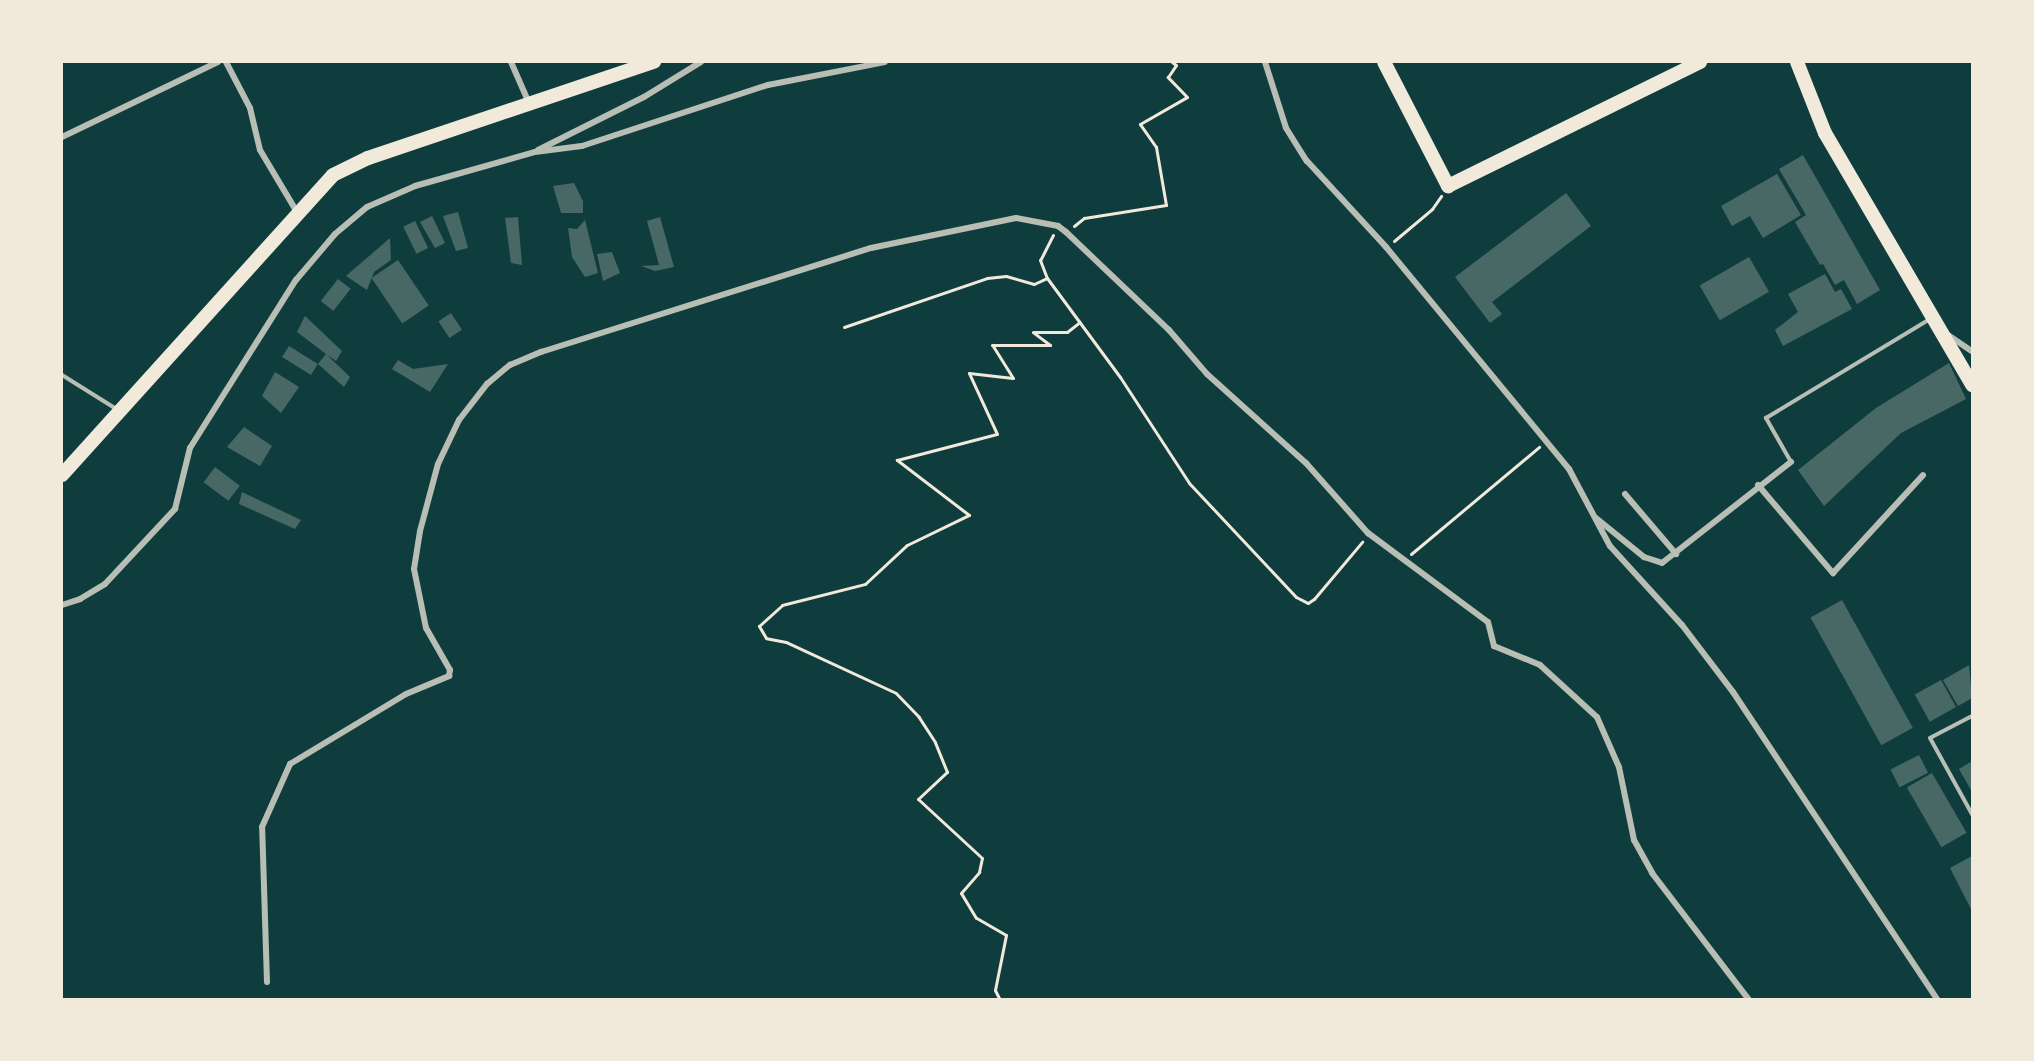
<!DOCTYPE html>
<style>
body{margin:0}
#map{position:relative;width:2034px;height:1061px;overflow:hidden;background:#0f3d3e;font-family:Jost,sans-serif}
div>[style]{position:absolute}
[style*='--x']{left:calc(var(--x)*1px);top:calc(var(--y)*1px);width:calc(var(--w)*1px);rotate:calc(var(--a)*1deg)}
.building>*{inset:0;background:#486865;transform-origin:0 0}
.path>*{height:3px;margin:-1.5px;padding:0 1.5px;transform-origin:1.5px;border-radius:1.5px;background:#f1e9da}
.service>*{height:4px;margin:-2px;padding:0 2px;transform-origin:2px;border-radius:2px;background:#b8beb3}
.minor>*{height:6px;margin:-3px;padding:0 3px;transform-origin:3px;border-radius:3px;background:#b8beb3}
.trunk>*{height:14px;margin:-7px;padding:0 7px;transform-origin:7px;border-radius:7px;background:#f1e9da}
span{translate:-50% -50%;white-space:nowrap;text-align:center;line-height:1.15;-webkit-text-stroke:5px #f1e9da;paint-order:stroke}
.frame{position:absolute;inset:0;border:63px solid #f1e9da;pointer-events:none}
</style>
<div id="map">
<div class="building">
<div style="clip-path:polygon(1803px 155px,1880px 290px,1857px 304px,1844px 280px,1835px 285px,1823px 264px,1820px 265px,1795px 222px,1806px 215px,1779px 169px)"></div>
<div style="clip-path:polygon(1777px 174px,1801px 215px,1763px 238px,1750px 216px,1732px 226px,1721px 206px)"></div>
<div style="clip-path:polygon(574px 183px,583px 201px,583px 213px,561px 213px,553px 186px)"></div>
<div style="clip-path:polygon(1566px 193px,1591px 226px,1492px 302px,1502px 314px,1490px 323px,1455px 277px)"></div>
<div style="clip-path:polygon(458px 212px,468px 248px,456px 251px,443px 216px)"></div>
<div style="clip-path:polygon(432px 216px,445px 243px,435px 248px,420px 222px)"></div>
<div style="clip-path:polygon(518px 217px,522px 265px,511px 263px,505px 218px)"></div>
<div style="clip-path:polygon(660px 217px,674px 267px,655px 271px,641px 266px,659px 265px,647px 221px)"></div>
<div style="clip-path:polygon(585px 220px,598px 273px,585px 277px,572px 257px,568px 228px,577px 229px)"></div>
<div style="left:415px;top:221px;width:30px;height:13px;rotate:64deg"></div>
<div style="clip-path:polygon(390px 238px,391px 260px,374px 272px,367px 290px,346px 276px)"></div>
<div style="clip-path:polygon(612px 252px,620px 273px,603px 281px,597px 254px)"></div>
<div style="left:1749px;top:257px;width:40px;height:57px;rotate:60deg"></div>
<div style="left:398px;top:260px;width:55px;height:32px;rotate:56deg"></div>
<div style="clip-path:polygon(1825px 274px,1835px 292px,1841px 289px,1852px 309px,1783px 346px,1775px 330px,1798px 312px,1788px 294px)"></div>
<div style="left:338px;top:279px;width:16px;height:28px;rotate:38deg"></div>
<div style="left:451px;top:313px;width:20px;height:15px;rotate:57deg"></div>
<div style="clip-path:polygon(305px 316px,342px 351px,336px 361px,326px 354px,350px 377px,344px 387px,318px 364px,326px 354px,297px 332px)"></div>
<div style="left:289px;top:346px;width:34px;height:13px;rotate:32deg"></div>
<div style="clip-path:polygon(398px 360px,413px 369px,448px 364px,430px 392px,392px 369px)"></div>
<div style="clip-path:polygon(1949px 363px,1966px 399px,1901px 433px,1824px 506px,1798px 470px,1876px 408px)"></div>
<div style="clip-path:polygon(275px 372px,299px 387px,281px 413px,262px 396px)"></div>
<div style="clip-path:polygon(244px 427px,272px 446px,260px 466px,227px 447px)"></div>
<div style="left:215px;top:467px;width:31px;height:19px;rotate:37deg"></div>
<div style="clip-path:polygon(242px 492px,301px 520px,295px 529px,239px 504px)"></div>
<div style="left:1842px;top:600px;width:146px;height:36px;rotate:61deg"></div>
<div style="clip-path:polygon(1969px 665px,1972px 698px,1958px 706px,1943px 680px)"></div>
<div style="left:1941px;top:680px;width:31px;height:30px;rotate:61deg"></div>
<div style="left:1919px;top:755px;width:20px;height:32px;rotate:63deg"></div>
<div style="clip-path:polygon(1972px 761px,1972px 792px,1959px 769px)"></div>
<div style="left:1932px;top:773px;width:69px;height:29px;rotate:60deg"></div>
<div style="clip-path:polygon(1972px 856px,1972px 911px,1950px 868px)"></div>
</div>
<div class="path">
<div style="--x:1074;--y:226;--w:13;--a:-39"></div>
<div style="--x:1084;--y:218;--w:83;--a:-9"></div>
<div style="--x:1166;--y:205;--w:59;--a:-99.8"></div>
<div style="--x:1156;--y:147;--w:28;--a:-125"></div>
<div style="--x:1140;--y:124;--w:54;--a:-29.9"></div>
<div style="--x:1187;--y:97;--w:28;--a:-134"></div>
<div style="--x:1168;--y:77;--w:14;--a:-56"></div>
<div style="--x:1176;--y:65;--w:5;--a:-143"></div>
<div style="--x:1053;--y:235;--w:28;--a:117"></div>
<div style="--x:1040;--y:260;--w:19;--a:69"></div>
<div style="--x:1047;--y:278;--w:123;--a:53.6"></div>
<div style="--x:1120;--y:377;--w:126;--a:56.9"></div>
<div style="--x:1189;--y:483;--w:156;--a:46.8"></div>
<div style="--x:1296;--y:597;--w:13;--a:27"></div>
<div style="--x:1308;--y:603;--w:7;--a:-34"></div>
<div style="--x:1314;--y:599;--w:75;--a:-49.9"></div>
<div style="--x:1394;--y:241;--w:50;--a:-40.1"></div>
<div style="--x:1432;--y:209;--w:16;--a:-55"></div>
<div style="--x:844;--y:327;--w:151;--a:-18.9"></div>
<div style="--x:987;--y:278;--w:19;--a:-6"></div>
<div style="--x:1006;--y:276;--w:29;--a:16"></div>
<div style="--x:1034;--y:284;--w:14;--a:-25"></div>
<div style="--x:1411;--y:554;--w:167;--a:-39.9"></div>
<div style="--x:1000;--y:1000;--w:11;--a:-117"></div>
<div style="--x:995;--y:990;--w:56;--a:-78.7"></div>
<div style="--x:1006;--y:935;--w:34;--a:-150"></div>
<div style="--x:976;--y:918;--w:29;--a:-121"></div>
<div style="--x:961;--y:893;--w:28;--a:-49"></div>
<div style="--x:979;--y:872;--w:14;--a:-78"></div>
<div style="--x:982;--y:858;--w:87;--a:-137.3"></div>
<div style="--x:918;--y:799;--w:40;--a:-43"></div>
<div style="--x:947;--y:772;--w:32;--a:-112"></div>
<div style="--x:935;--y:742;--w:30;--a:-123"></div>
<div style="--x:919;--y:717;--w:33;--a:-134"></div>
<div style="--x:896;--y:693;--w:121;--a:-155.1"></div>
<div style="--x:786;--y:642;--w:20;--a:-169"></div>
<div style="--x:766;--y:638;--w:14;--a:-120"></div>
<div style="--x:759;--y:626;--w:31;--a:-42"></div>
<div style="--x:782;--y:605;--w:86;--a:-14.2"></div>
<div style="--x:865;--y:584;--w:57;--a:-42.9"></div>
<div style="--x:907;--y:545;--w:69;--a:-25.8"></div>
<div style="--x:969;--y:515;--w:91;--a:-142.6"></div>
<div style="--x:897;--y:460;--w:103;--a:-14.6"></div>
<div style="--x:997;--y:434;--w:67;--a:-114.7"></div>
<div style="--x:969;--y:373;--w:44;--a:6.5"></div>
<div style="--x:1013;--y:378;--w:39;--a:-122"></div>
<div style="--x:992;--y:345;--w:58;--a:0"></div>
<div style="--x:1050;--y:345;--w:21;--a:-143"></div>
<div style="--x:1033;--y:332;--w:34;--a:0"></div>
<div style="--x:1067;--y:332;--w:16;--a:-38"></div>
</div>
<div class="service">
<div style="--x:62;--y:375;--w:66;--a:32"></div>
<div style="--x:1791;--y:462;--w:51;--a:-119.6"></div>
<div style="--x:1766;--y:418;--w:192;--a:-31.1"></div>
<div style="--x:1972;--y:716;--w:47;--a:152.4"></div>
<div style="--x:1930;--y:738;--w:87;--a:61.1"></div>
</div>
<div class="minor">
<div style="--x:226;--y:62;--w:52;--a:62.4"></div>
<div style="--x:250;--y:108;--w:43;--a:76.6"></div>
<div style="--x:260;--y:150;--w:72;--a:59.2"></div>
<div style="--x:511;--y:62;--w:45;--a:66.3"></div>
<div style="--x:1265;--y:62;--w:69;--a:72.3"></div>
<div style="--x:1286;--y:128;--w:39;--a:58"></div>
<div style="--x:1307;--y:161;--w:117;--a:47.4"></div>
<div style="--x:1386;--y:247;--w:288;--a:50.5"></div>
<div style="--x:1569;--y:469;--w:87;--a:62"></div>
<div style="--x:1610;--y:546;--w:107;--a:47.7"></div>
<div style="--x:1682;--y:625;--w:84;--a:52.7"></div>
<div style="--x:1733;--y:692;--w:370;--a:56.4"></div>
<div style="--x:62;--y:137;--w:173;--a:-25.7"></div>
<div style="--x:538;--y:150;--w:119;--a:-26.6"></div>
<div style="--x:644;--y:97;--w:67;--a:-31.6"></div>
<div style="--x:1945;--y:333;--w:32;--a:34"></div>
<div style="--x:1758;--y:485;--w:116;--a:49.6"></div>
<div style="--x:1833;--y:573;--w:133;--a:-47.4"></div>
<div style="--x:1625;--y:494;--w:79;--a:49.6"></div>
<div style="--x:1596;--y:518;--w:62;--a:39.1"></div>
<div style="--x:1644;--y:557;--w:19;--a:18"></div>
<div style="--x:1662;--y:563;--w:164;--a:-38.1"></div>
<div style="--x:62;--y:605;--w:19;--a:-18"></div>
<div style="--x:80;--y:599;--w:29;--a:-31"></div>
<div style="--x:105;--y:584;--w:103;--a:-47"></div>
<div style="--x:175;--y:509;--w:63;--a:-76.2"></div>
<div style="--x:190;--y:448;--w:199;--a:-57.8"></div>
<div style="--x:296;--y:280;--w:60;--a:-49.7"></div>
<div style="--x:335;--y:234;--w:42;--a:-40.2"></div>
<div style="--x:367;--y:207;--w:52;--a:-23.6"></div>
<div style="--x:415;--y:186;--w:125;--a:-15.8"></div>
<div style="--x:535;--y:152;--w:47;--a:-7.3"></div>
<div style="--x:582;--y:146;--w:196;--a:-18.2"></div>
<div style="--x:768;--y:85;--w:119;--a:-11.1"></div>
<div style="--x:267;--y:982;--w:155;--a:-91.8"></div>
<div style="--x:262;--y:827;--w:69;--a:-66"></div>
<div style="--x:290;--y:764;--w:135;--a:-31.1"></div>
<div style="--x:406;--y:694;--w:47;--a:-22.7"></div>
<div style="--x:449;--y:676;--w:6;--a:-81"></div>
<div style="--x:450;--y:670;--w:48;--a:-119.7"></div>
<div style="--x:426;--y:628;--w:60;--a:-101.5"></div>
<div style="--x:414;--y:569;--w:38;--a:-81"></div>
<div style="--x:420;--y:531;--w:69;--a:-75"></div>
<div style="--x:438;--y:464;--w:49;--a:-64.5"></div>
<div style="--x:459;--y:420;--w:46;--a:-52.1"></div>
<div style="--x:487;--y:384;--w:30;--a:-40"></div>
<div style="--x:510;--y:365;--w:34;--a:-23"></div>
<div style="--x:541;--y:352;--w:346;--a:-17.5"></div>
<div style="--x:871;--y:248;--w:148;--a:-11.7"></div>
<div style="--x:1016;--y:218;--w:43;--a:10.8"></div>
<div style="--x:1058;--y:226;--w:10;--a:37"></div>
<div style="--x:1066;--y:232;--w:142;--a:43.6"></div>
<div style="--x:1169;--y:330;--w:58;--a:49.2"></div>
<div style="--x:1207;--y:374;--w:133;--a:42"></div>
<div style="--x:1306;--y:463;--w:94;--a:48.5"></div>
<div style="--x:1368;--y:533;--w:149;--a:36.6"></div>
<div style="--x:1488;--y:622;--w:25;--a:76"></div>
<div style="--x:1494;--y:646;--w:50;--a:22.4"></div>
<div style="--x:1540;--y:665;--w:77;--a:42.4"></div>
<div style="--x:1597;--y:717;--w:55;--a:66.3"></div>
<div style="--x:1619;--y:767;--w:75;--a:78.4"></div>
<div style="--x:1634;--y:840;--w:38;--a:61"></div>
<div style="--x:1652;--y:873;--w:160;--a:52.6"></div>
</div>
<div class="trunk">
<div style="--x:1384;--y:62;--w:140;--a:62.7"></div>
<div style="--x:1448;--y:186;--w:281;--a:-26.2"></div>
<div style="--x:1797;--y:62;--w:76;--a:68.5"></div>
<div style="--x:1825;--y:133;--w:292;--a:59.7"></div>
<div style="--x:62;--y:475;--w:404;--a:-47.9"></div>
<div style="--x:333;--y:175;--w:39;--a:-26"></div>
<div style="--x:368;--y:158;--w:302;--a:-18.6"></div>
</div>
<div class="frame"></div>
</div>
